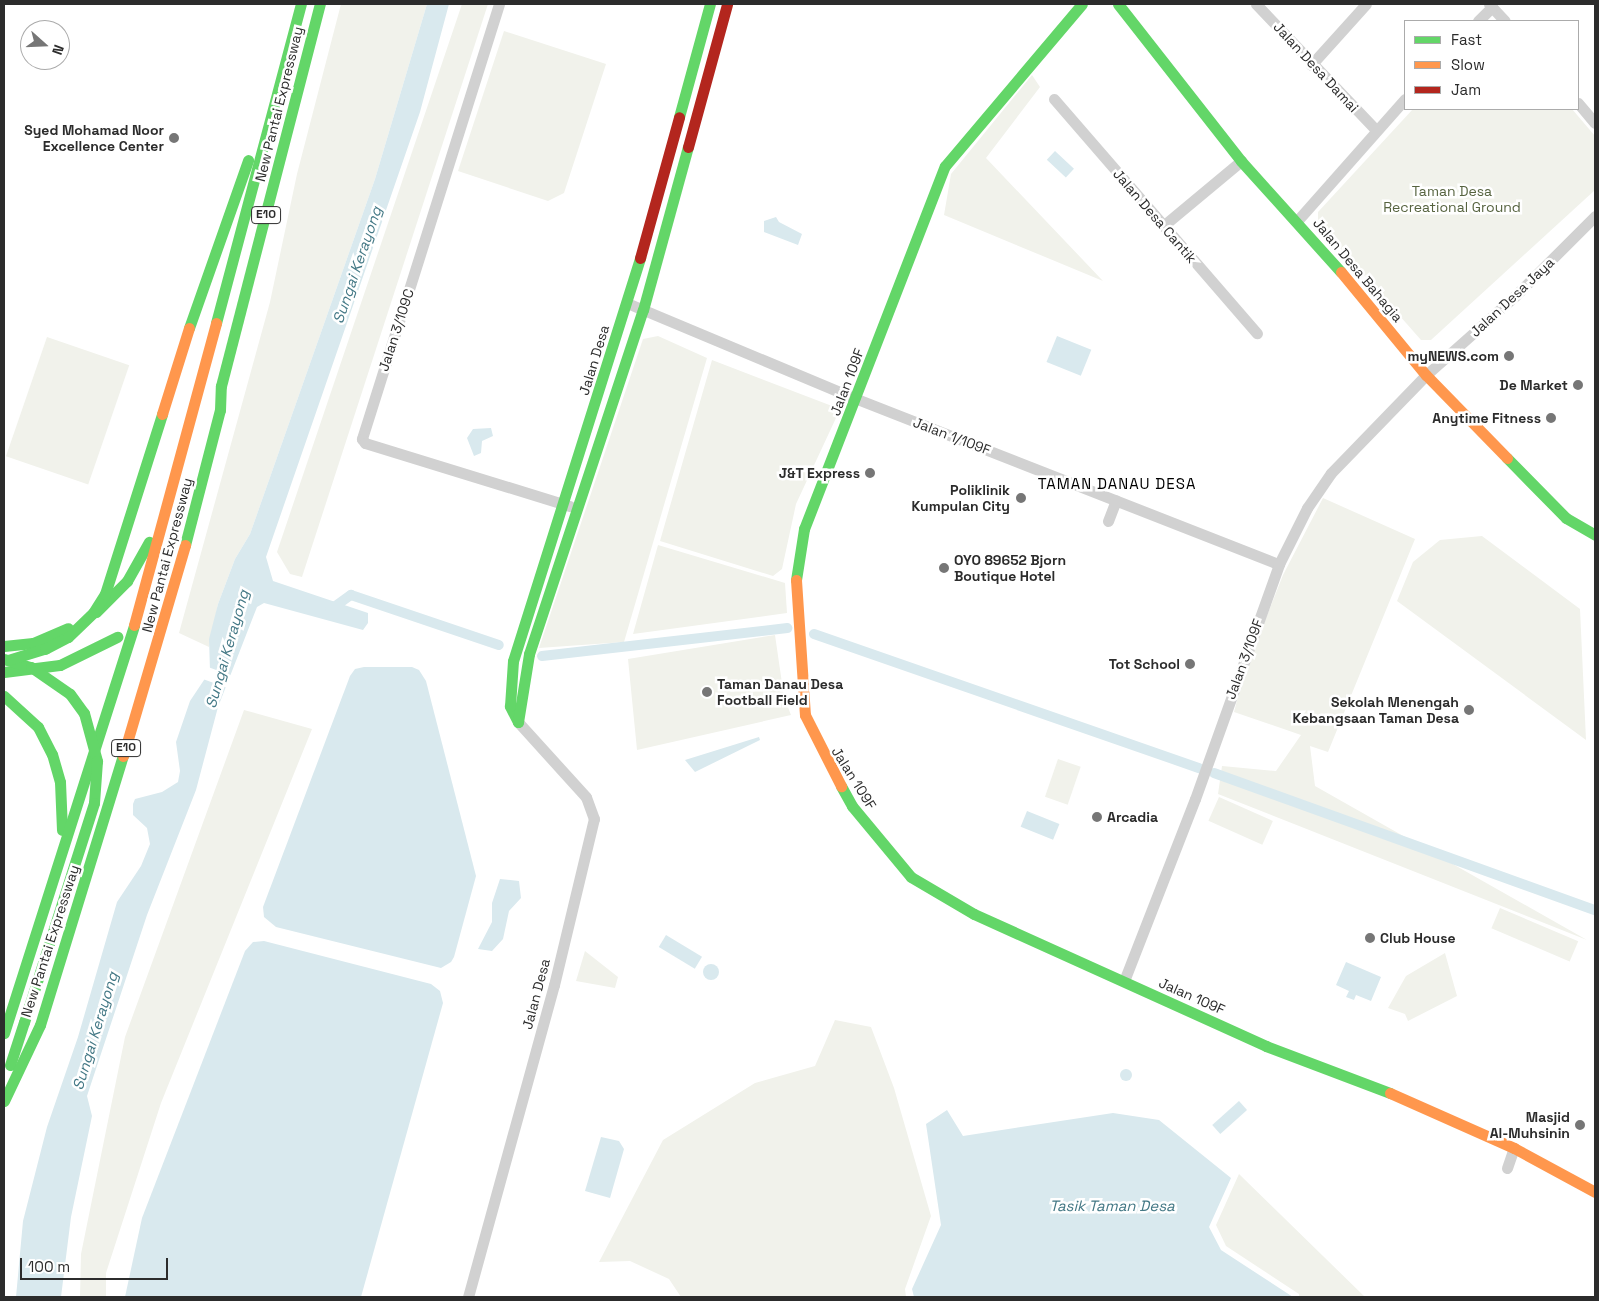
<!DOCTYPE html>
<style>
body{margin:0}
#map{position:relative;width:1599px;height:1301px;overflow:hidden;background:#fff;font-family:"Space Grotesk",sans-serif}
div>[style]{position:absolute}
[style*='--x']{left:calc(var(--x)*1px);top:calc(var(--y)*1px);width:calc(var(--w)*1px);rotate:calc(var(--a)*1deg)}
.green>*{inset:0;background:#f1f2eb;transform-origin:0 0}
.water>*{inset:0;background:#d9e9ee;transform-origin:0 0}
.round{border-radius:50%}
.pier>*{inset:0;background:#fff;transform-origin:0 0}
.canal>*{height:10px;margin:-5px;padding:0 5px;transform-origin:5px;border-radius:5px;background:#d9e9ee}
.street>*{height:11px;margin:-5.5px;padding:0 5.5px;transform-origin:5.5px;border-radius:5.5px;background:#d1d1d1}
.fast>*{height:11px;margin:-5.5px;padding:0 5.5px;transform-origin:5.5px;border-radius:5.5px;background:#63d668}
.slow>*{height:11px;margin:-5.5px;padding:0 5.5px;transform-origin:5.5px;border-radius:5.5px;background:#ff974d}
.jam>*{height:11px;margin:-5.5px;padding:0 5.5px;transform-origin:5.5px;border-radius:5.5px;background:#b3261e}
.fast-bridge>*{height:11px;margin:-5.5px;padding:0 5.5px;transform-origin:5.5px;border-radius:5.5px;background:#63d668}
.slow-bridge>*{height:11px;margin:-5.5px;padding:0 5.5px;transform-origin:5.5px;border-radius:5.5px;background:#ff974d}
.dots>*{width:14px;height:14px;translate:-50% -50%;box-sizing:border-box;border:2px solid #fff;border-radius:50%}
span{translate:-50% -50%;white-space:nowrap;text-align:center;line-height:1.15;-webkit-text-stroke:5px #fff;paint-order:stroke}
.shield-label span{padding:1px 4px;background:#fff;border:1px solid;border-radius:4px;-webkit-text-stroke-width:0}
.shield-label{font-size:12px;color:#2c2c2c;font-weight:700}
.street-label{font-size:14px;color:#2c2c2c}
.poi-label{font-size:14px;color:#2c2c2c;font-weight:700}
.right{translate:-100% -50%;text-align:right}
.left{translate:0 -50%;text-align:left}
.park-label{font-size:14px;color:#56633f}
.water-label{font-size:15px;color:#437885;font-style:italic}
.neighbourhood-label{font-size:15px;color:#000;letter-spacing:1px}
.frame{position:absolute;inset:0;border:5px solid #2c2c2c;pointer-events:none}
.legend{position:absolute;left:1404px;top:20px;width:175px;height:90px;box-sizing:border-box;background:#fff;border:1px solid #ababab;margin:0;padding:6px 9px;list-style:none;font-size:15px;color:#2c2c2c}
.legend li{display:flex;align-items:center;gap:10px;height:25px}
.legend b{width:25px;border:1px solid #ababab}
.north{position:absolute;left:20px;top:20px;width:50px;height:50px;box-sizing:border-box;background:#fff;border:1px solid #ababab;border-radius:50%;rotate:110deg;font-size:14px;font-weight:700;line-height:20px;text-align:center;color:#2c2c2c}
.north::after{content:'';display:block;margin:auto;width:18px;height:22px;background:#767676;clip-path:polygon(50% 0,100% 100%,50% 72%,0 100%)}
.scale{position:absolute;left:20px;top:1258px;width:148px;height:22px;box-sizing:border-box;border:2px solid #2c2c2c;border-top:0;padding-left:6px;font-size:15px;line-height:18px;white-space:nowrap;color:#2c2c2c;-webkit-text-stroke:4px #fff;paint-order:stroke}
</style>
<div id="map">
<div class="green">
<div style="clip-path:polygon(341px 4px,427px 4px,375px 179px,250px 534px,235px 559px,218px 604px,209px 647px,179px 633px,270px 302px,297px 174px)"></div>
<div style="clip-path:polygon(462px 4px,488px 4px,302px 577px,290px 574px,277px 552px)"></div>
<div style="clip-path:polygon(504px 31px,606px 64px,564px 193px,548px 201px,458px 171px)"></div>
<div style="clip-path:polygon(1032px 75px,1040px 87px,986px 158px,1103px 281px,944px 215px,951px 174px)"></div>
<div style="clip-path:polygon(1413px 109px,1572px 109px,1595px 136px,1595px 190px,1431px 340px,1421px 340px,1318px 223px,1318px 212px)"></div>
<div style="clip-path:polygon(658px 336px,707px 358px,624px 642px,539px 648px,643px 339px)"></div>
<div style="left:47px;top:337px;width:87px;height:126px;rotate:19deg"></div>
<div style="clip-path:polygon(712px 360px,832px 406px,836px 418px,796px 504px,782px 569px,773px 576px,660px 541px)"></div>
<div style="clip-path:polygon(1323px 498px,1415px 539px,1328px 752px,1310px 746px,1315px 786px,1587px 940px,1218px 794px,1222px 766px,1276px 771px,1301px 735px,1234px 712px,1244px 674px,1283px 575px)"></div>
<div style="clip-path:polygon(1482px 536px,1580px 609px,1586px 740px,1397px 601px,1413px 562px,1440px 540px)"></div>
<div style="clip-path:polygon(658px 545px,785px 583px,787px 613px,633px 634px)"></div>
<div style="clip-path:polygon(775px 635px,784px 697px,791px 715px,637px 750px,628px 659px)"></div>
<div style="clip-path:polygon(244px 710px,312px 729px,161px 1103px,106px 1273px,106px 1297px,80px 1297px,81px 1254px,125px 1037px)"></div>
<div style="left:1058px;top:759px;width:24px;height:40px;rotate:19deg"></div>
<div style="left:1219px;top:797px;width:59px;height:26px;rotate:24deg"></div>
<div style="left:1500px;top:908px;width:85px;height:22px;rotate:23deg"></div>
<div style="clip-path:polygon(585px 951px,618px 977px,615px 988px,576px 981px)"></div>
<div style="clip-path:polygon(1445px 953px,1457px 996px,1408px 1021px,1405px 1014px,1388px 1008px,1406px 976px)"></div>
<div style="clip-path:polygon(835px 1020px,871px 1027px,894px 1088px,931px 1216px,905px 1289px,906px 1297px,681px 1297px,669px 1279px,630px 1261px,599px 1262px,663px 1140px,755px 1083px,815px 1066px)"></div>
<div style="clip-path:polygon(1239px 1174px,1365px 1297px,1299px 1297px,1299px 1294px,1226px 1246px,1216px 1225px)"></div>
</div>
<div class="water">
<div style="clip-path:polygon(427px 4px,449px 4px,420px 112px,266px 557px,273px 581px,368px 613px,368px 623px,363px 630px,264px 603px,257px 607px,218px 707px,196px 790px,147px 915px,87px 1096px,92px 1116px,71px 1217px,61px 1297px,16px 1297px,23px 1221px,47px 1127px,78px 1037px,117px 902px,141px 866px,150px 844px,147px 828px,133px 815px,133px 804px,135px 799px,162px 792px,178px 782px,180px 771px,176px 742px,190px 701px,210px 671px,209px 639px,218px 604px,235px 559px,250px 534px,375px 179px)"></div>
<div style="left:1055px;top:151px;width:26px;height:12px;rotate:43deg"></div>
<div style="clip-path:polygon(776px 217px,779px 222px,802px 234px,798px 245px,764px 232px,764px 221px)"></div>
<div style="left:1057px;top:336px;width:37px;height:28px;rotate:22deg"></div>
<div style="clip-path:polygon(491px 428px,493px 436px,482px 441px,481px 453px,474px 456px,467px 438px,473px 429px)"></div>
<div style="clip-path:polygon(364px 667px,412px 667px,419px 670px,426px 681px,476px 876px,454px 957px,451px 962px,441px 968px,276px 927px,264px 917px,263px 907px,350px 676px,355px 669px)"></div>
<div style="clip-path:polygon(759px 737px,760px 740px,695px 772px,685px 760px)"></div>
<div style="left:1027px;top:811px;width:35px;height:17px;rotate:22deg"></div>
<div style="clip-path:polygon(500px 879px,519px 881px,521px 898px,509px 911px,503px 939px,492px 951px,478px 949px,492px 922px,492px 903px)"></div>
<div style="left:666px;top:935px;width:42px;height:14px;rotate:31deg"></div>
<div style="clip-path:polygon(264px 941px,431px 984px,440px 991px,443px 1003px,361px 1297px,125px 1297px,142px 1218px,245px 951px,253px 942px)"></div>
<div style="clip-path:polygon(1346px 962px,1381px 977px,1371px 1001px,1356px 995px,1354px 1000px,1346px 997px,1349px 991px,1336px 985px)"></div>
<div class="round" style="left:703px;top:964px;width:16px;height:16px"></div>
<div class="round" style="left:1120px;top:1069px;width:12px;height:12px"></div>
<div style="left:1239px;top:1101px;width:12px;height:36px;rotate:48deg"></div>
<div style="clip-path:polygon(947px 1110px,963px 1136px,1113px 1113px,1159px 1120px,1231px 1178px,1209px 1227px,1221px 1250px,1293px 1297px,914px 1297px,912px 1289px,941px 1225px,926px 1124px)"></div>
<div style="clip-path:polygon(601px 1137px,619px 1141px,624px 1149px,610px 1198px,585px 1191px)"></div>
</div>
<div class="pier">
<div style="left:208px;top:667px;width:27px;height:13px;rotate:20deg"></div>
</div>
<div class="canal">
<div style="--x:330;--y:610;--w:26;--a:-36"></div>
<div style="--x:351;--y:595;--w:156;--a:18.7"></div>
<div style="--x:814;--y:634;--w:408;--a:19.2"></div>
<div style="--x:542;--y:656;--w:247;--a:-6.5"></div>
<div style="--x:1214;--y:773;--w:405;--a:19.8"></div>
</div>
<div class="street">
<div style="--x:499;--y:4;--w:456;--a:107.5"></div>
<div style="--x:362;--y:439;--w:5;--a:53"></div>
<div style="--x:365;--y:443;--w:214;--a:17.1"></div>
<div style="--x:1256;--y:4;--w:174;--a:46.4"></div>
<div style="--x:1489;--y:4;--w:23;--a:47"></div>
<div style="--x:1478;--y:21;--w:20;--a:-45"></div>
<div style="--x:1311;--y:65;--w:82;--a:-48"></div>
<div style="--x:1054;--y:99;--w:310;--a:49.1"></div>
<div style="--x:1578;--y:103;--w:26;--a:50"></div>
<div style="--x:1297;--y:221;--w:163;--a:-48.5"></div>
<div style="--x:1163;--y:226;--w:102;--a:-39.8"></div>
<div style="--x:627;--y:303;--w:249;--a:22.7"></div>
<div style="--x:857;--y:399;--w:453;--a:21.4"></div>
<div style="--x:1108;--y:521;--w:22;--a:-69"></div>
<div style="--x:1124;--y:981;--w:195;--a:-68.7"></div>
<div style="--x:1195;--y:799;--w:250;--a:-70.3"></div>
<div style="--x:1279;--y:564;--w:63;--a:-63.4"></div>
<div style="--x:1307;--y:508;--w:42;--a:-55.6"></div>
<div style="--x:1331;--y:473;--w:136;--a:-45.9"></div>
<div style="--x:1426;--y:375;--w:119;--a:-41.6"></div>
<div style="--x:1515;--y:296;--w:113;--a:-45"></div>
<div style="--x:1507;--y:1168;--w:21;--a:-71"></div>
<div style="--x:468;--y:1297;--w:324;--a:-74.6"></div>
<div style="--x:554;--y:985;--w:171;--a:-76.5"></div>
<div style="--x:594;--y:819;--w:23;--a:-110"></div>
<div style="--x:586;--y:797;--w:101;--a:-132.2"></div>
</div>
<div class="fast">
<div style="--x:1118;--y:4;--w:199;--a:51.9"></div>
<div style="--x:1241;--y:161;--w:149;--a:48"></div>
<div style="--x:679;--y:117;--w:117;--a:-74.7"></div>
<div style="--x:216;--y:323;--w:330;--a:-75.1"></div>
<div style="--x:189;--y:328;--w:178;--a:-70.6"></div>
<div style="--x:1507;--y:458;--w:84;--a:45.5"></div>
<div style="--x:1566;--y:518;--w:34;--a:30"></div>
<div style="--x:185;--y:545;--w:139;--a:-75.5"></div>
<div style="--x:220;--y:410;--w:24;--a:-88"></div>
<div style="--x:221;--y:386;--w:395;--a:-75.5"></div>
<div style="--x:796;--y:580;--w:52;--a:-81.1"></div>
<div style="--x:804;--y:529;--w:389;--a:-68.8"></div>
<div style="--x:945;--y:166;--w:212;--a:-49.8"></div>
<div style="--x:96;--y:612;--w:44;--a:-45"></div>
<div style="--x:127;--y:581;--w:45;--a:-60.6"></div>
<div style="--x:4;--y:646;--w:29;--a:-6"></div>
<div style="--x:33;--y:643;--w:38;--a:-23"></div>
<div style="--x:4;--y:672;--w:56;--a:-7.1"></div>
<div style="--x:60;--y:665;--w:64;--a:-26.2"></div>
<div style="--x:4;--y:696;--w:46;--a:42.4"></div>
<div style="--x:38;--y:727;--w:30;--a:63"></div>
<div style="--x:52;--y:754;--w:29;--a:74"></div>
<div style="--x:60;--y:782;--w:48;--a:87.6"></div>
<div style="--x:518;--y:722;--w:18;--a:-117"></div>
<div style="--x:510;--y:706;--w:45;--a:-86.2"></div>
<div style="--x:513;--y:661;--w:423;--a:-72.5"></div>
<div style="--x:518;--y:722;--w:69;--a:-80.8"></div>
<div style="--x:529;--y:654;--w:362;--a:-71.7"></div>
<div style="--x:643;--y:310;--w:169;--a:-74.6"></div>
<div style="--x:841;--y:786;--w:23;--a:61"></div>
<div style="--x:852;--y:806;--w:92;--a:50.3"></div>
<div style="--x:911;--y:877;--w:73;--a:30.4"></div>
<div style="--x:974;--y:914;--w:320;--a:24.3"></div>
<div style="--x:1266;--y:1046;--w:133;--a:20.8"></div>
<div style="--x:4;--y:1033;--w:428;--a:-72.3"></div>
<div style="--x:10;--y:1065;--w:45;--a:-72"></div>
<div style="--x:4;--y:1101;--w:84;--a:-64.7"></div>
<div style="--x:40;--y:1025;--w:282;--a:-72.9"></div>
</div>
<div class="slow">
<div style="--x:1341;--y:272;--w:134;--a:50.5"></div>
<div style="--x:1426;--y:375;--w:116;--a:45.7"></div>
<div style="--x:796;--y:580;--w:135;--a:86.2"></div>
<div style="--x:805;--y:715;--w:80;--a:63.1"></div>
<div style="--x:134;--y:625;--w:313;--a:-74.8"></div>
<div style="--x:123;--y:756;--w:220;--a:-73.6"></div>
<div style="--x:1390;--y:1093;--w:136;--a:23.9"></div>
<div style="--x:1514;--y:1148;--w:92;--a:28.5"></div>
</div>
<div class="jam">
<div style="--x:688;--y:147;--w:148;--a:-74.7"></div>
<div style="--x:640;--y:258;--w:146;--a:-74.5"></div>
</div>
<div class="fast-bridge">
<div style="--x:4;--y:659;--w:28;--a:17"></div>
<div style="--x:31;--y:667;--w:47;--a:34.7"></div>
<div style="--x:70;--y:694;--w:24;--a:54"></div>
<div style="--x:84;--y:713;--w:50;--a:74.8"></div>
<div style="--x:97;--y:761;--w:42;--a:94.1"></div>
<div style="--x:94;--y:803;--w:230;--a:107.7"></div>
<div style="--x:8;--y:660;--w:39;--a:-17"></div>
<div style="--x:45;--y:649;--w:26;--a:-28"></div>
<div style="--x:68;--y:637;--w:35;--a:-44"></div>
<div style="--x:93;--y:613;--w:22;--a:-58"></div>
<div style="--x:105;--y:594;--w:189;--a:-72.4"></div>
</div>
<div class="slow-bridge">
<div style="--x:162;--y:414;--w:90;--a:-72.6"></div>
</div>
<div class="dots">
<div style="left:174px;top:138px;background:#767676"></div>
<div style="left:1509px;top:356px;background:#767676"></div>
<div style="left:1578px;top:385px;background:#767676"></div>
<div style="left:1551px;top:418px;background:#767676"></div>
<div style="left:870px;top:473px;background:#767676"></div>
<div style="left:1021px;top:498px;background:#767676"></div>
<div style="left:944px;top:568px;background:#767676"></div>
<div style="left:1190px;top:664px;background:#767676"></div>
<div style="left:707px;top:692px;background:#767676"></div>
<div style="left:1469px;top:710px;background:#767676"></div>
<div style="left:1097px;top:817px;background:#767676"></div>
<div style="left:1370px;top:938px;background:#767676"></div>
<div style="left:1580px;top:1125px;background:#767676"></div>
</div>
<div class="shield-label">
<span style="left:266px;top:215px">E10</span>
<span style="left:126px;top:748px">E10</span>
</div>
<div class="street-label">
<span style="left:1316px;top:67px;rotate:47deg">Jalan Desa Damai</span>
<span style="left:279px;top:104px;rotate:-76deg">New Pantai Expressway</span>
<span style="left:1155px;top:216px;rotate:49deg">Jalan Desa Cantik</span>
<span style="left:1358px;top:270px;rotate:50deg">Jalan Desa Bahagia</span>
<span style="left:1512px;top:297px;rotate:-43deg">Jalan Desa Jaya</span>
<span style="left:396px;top:330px;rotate:-72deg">Jalan 3/109C</span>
<span style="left:594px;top:360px;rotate:-73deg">Jalan Desa</span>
<span style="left:847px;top:382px;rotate:-69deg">Jalan 109F</span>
<span style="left:952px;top:436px;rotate:21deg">Jalan 1/109F</span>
<span style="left:167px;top:555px;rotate:-75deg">New Pantai Expressway</span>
<span style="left:1244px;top:659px;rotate:-70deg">Jalan 3/109F</span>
<span style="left:854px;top:778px;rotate:58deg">Jalan 109F</span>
<span style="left:50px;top:941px;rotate:-72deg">New Pantai Expressway</span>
<span style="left:536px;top:994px;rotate:-75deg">Jalan Desa</span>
<span style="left:1192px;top:996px;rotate:24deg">Jalan 109F</span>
</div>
<div class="poi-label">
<span class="right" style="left:164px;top:138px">Syed Mohamad Noor<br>Excellence Center</span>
<span class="right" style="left:1499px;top:356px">myNEWS.com</span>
<span class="right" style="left:1568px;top:385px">De Market</span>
<span class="right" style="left:1541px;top:418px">Anytime Fitness</span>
<span class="right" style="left:860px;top:473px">J&amp;T Express</span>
<span class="right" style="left:1010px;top:498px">Poliklinik<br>Kumpulan City</span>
<span class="left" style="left:954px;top:568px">OYO 89652 Bjorn<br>Boutique Hotel</span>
<span class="right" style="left:1180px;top:664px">Tot School</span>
<span class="left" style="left:717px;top:692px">Taman Danau Desa<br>Football Field</span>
<span class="right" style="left:1459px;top:710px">Sekolah Menengah<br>Kebangsaan Taman Desa</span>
<span class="left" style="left:1107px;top:817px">Arcadia</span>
<span class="left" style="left:1380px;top:938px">Club House</span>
<span class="right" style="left:1570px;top:1125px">Masjid<br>Al-Muhsinin</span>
</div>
<div class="park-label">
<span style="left:1452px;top:199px">Taman Desa<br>Recreational Ground</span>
</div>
<div class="water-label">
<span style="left:357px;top:265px;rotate:-71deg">Sungai Kerayong</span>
<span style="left:227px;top:649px;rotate:-74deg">Sungai Kerayong</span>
<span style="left:95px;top:1031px;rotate:-73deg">Sungai Kerayong</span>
<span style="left:1112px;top:1206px">Tasik Taman Desa</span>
</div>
<div class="neighbourhood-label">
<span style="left:1117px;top:484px">TAMAN DANAU DESA</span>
</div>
<div class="frame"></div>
<ul class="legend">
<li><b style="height:6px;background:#63d668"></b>Fast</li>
<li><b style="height:6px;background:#ff974d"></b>Slow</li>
<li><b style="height:6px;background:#b3261e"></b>Jam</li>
</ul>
<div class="north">N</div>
<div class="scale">100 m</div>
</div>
